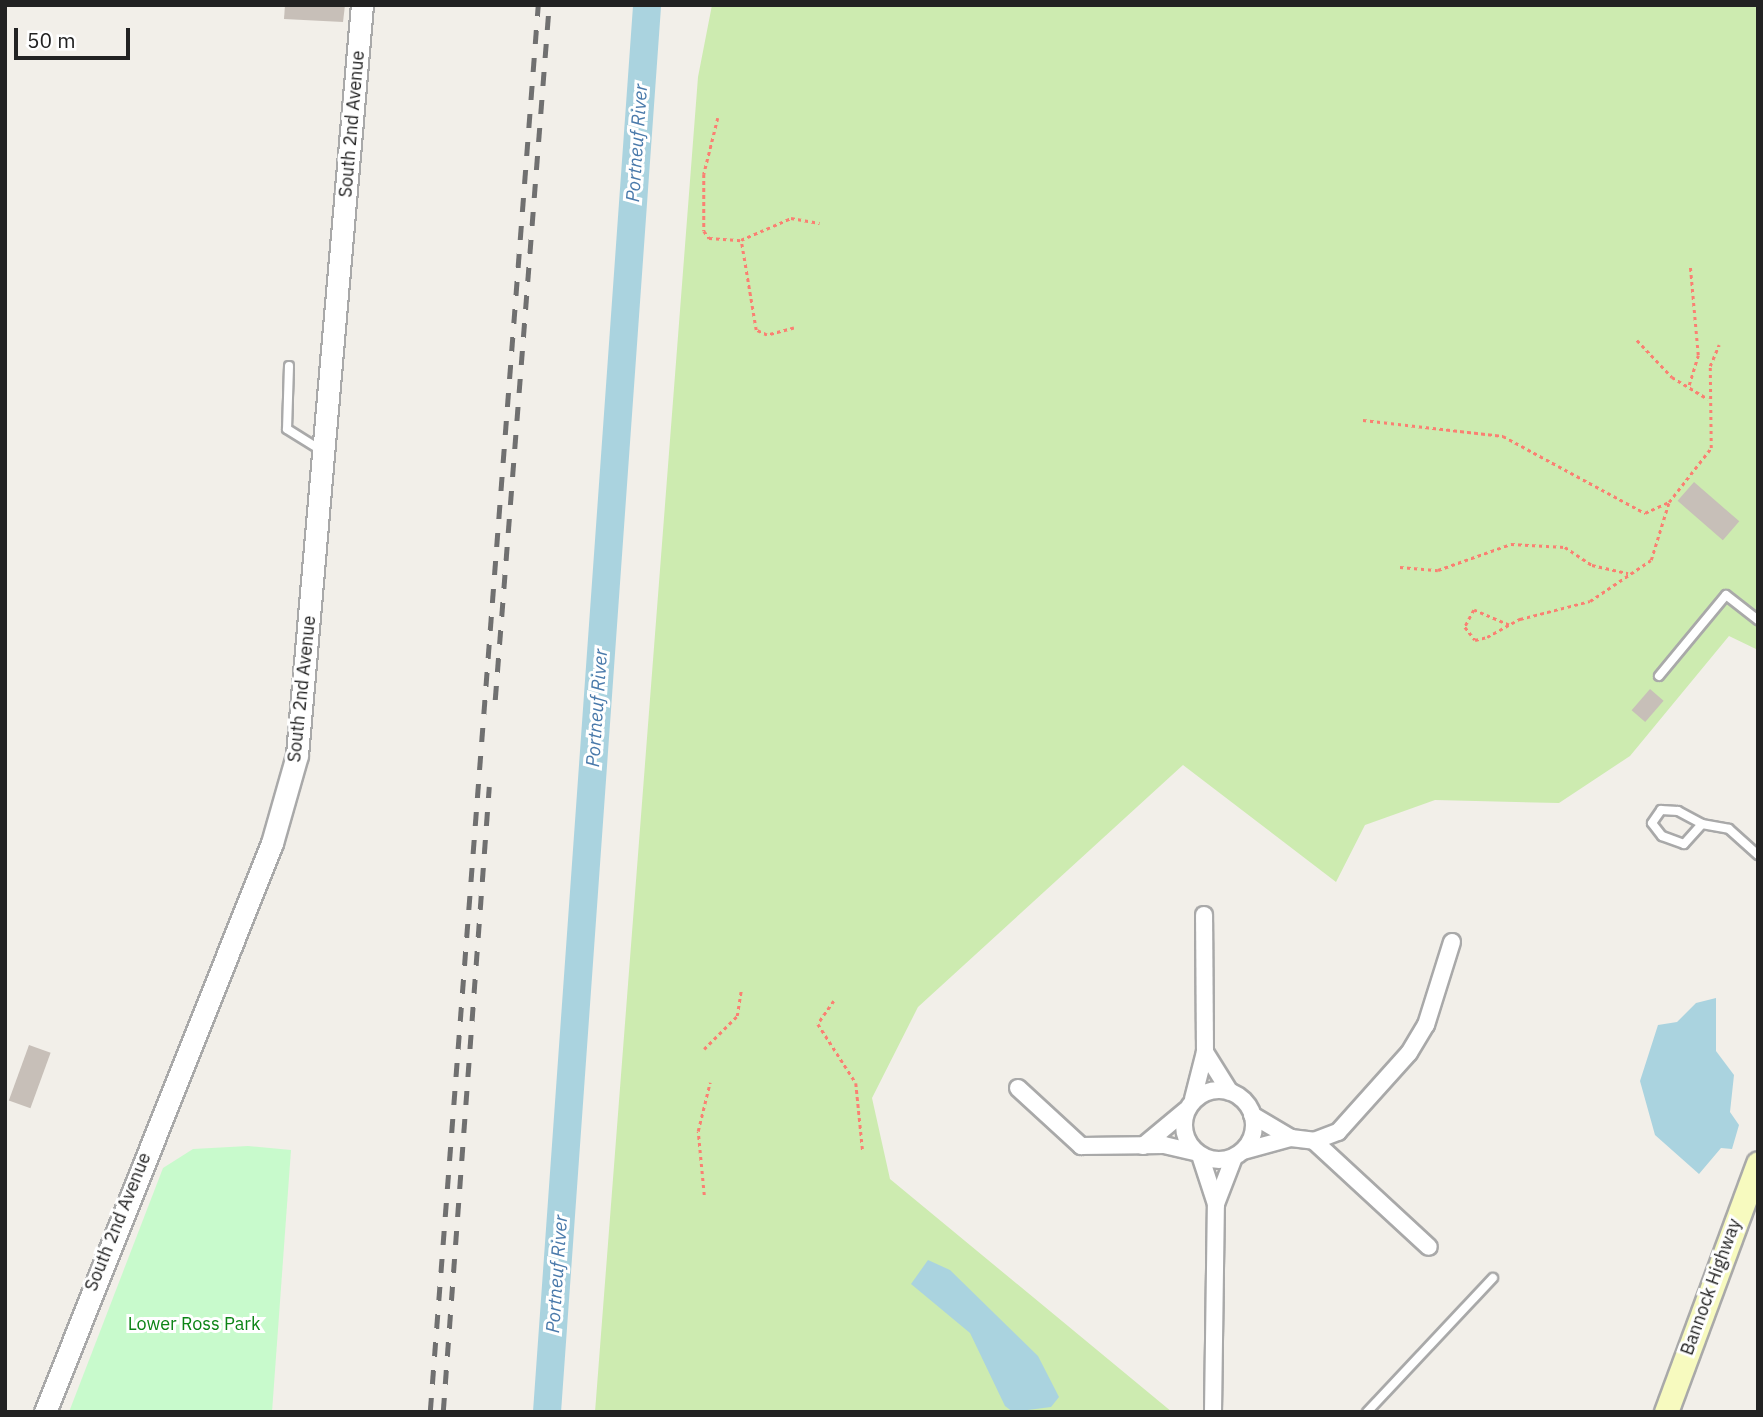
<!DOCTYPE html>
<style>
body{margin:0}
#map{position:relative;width:1763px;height:1417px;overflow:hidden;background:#f2efe9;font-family:"IBM Plex Sans",sans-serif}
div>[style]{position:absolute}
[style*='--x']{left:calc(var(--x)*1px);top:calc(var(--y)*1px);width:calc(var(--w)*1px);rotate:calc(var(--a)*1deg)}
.grass>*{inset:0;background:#cdebb0}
.park>*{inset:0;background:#c8facc}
.water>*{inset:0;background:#aad3df}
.river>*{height:28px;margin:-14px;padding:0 14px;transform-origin:14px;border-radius:14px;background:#aad3df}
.building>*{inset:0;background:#c7bfb8;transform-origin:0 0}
.path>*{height:2.5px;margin-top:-1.25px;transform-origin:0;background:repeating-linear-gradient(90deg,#fa8072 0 3.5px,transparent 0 7px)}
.roads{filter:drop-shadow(2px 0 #a9a9a9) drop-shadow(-2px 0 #a9a9a9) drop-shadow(0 2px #a9a9a9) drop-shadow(0 -2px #a9a9a9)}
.service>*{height:8px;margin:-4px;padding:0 4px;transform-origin:4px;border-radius:4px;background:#fff}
.minor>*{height:16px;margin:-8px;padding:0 8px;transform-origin:8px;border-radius:8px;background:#fff}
.minor>.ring{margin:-8px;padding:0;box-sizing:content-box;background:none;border:16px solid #fff;border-radius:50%}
.tertiary>*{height:21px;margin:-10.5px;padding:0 10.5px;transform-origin:10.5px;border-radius:10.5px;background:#fff}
.secondary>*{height:23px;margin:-11.5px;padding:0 11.5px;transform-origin:11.5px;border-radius:11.5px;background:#f7fabf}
.rail>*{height:4.5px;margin-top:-2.25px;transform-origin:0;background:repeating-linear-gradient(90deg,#707070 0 14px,transparent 0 28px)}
span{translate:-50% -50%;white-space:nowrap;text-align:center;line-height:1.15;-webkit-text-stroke:6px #fff;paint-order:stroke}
.street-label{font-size:18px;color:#222}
.park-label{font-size:18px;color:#0c8416}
.water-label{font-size:19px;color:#4a7aab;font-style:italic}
.frame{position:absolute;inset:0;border:7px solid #222;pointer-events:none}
.scale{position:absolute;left:14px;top:28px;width:116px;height:32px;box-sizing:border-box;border:4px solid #222;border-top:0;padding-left:9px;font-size:21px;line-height:24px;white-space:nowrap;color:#222;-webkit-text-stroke:5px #fff;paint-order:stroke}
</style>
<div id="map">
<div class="grass">
<div style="clip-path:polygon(712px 5px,1758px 5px,1758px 650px,1729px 636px,1630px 756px,1559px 803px,1435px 800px,1365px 825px,1336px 882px,1183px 765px,918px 1007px,872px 1098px,890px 1179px,1172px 1412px,595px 1412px,698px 77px)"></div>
</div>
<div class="park">
<div style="clip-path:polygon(248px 1146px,291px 1150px,272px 1412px,69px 1412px,163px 1168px,193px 1149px)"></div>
</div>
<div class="water">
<div style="clip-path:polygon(1716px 998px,1716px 1051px,1734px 1075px,1730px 1112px,1739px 1125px,1732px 1149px,1721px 1148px,1699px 1174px,1655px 1135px,1640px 1081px,1658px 1025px,1677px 1022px,1696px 1003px)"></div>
<div style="clip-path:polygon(928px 1260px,950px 1270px,1038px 1356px,1059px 1397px,1051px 1407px,1013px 1412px,1005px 1406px,970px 1333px,911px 1284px)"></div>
</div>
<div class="river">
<div style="--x:547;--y:1412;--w:1411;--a:-85.93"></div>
</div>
<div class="building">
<div style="clip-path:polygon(285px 5px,345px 5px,343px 22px,284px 19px)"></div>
<div style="left:1694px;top:482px;width:60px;height:25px;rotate:41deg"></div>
<div style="left:1650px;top:689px;width:18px;height:28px;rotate:41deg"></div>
<div style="left:29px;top:1045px;width:23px;height:59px;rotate:20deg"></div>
</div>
<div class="path">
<div style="--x:718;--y:118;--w:58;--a:104"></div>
<div style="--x:704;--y:174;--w:57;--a:90"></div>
<div style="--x:704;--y:231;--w:9;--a:54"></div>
<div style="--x:709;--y:238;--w:32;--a:4"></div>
<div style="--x:794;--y:328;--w:28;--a:165"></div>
<div style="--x:767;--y:335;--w:12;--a:-156"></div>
<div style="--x:756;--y:330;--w:91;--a:-99.5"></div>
<div style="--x:741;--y:240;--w:55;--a:-23.7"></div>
<div style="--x:791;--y:218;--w:29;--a:10"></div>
<div style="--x:1637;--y:340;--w:51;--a:46.6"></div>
<div style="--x:1672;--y:377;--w:42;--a:31.4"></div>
<div style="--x:1689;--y:385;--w:31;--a:-73"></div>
<div style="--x:1698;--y:355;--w:89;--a:-95.1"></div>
<div style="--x:1363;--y:420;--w:141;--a:6.5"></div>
<div style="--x:1503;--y:436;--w:162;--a:28.5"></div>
<div style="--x:1645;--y:513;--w:26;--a:-25"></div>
<div style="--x:1669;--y:502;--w:68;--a:-52.1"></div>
<div style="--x:1711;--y:448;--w:82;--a:-90.7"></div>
<div style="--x:1710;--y:366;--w:23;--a:-67"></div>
<div style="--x:1400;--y:567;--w:38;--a:5"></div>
<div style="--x:1438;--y:570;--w:77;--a:-19.6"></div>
<div style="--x:1511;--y:544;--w:54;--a:3.2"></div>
<div style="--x:1565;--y:547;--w:32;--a:34"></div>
<div style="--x:1592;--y:565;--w:37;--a:13"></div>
<div style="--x:1509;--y:625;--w:38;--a:-157"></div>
<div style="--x:1474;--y:610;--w:19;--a:118"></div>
<div style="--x:1465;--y:627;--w:16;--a:52"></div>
<div style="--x:1475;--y:640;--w:12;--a:-14"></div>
<div style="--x:1487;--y:637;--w:38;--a:-29"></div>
<div style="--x:1520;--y:619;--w:72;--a:-14.4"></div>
<div style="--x:1590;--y:601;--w:73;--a:-33.9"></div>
<div style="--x:1651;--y:560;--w:61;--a:-72.8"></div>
<div style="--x:834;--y:1001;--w:28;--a:125"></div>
<div style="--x:818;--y:1024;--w:70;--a:57.2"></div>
<div style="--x:856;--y:1083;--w:70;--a:84.3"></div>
<div style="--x:704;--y:1049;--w:47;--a:-45"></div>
<div style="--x:737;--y:1016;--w:25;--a:-81"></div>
<div style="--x:704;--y:1195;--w:64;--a:-95.4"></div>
<div style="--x:698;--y:1131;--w:50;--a:-76.2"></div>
</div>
<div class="roads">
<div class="service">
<div style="--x:289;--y:366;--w:63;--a:91.8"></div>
<div style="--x:287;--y:429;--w:39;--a:32"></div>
<div style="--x:1659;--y:676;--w:105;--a:-50.4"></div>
<div style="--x:1726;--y:595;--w:41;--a:38"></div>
<div style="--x:1661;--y:810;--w:17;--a:3"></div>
<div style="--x:1678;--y:811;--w:27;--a:28"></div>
<div style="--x:1702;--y:824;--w:27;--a:132"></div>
<div style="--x:1684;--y:844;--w:23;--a:-160"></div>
<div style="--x:1662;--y:836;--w:16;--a:-128"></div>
<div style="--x:1652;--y:823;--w:16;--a:-55"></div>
<div style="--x:1702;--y:824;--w:27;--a:10"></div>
<div style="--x:1729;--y:829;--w:39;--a:42"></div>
<div style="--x:1367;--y:1412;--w:184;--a:-46.8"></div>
</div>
<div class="minor">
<div style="--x:1205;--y:1052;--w:47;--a:58"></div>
<div style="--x:1018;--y:1088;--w:86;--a:42.6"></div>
<div style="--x:1081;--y:1146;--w:83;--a:-0.7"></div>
<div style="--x:1164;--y:1145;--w:31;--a:13"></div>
<div class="ring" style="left:1184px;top:1090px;width:54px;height:54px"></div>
<div style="--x:1193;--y:1099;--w:49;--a:-75.7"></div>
<div style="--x:1205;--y:1052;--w:137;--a:-90.4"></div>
<div style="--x:1252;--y:1115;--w:45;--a:30.5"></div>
<div style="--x:1291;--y:1138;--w:23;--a:7"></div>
<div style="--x:1314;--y:1141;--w:26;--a:-21"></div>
<div style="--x:1338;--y:1132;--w:106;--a:-48.1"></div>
<div style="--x:1409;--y:1053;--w:33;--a:-59"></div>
<div style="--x:1426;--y:1025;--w:87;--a:-72.6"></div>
<div style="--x:1314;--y:1141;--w:156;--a:42.7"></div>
<div style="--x:1143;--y:1146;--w:56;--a:-39.9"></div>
<div style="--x:1243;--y:1151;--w:50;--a:-15.2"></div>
<div style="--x:1200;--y:1155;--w:52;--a:71.9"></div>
<div style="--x:1213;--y:1412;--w:208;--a:-89.2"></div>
<div style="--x:1216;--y:1204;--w:50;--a:-69"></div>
</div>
<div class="tertiary">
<div style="--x:45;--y:1412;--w:613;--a:-68.25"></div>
<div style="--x:272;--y:843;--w:91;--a:-74.1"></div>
<div style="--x:297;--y:755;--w:753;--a:-85.05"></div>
</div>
<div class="secondary">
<div style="--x:1666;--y:1412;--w:265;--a:-69.7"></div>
</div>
</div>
<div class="rail">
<div style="--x:495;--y:700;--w:697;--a:-85.56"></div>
<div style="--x:430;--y:1412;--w:1411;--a:-85.61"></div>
<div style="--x:443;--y:1412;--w:627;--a:-85.79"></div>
</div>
<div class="street-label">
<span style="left:352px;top:124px;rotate:-85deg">South 2nd Avenue</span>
<span style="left:302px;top:689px;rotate:-84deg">South 2nd Avenue</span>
<span style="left:118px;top:1222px;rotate:-68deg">South 2nd Avenue</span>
<span style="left:1711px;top:1287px;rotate:-70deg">Bannock Highway</span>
</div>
<div class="park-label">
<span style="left:194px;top:1324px">Lower Ross Park</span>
</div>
<div class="water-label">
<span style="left:637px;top:143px;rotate:-86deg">Portneuf River</span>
<span style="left:597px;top:708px;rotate:-86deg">Portneuf River</span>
<span style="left:557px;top:1274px;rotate:-86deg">Portneuf River</span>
</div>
<div class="frame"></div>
<div class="scale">50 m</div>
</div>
